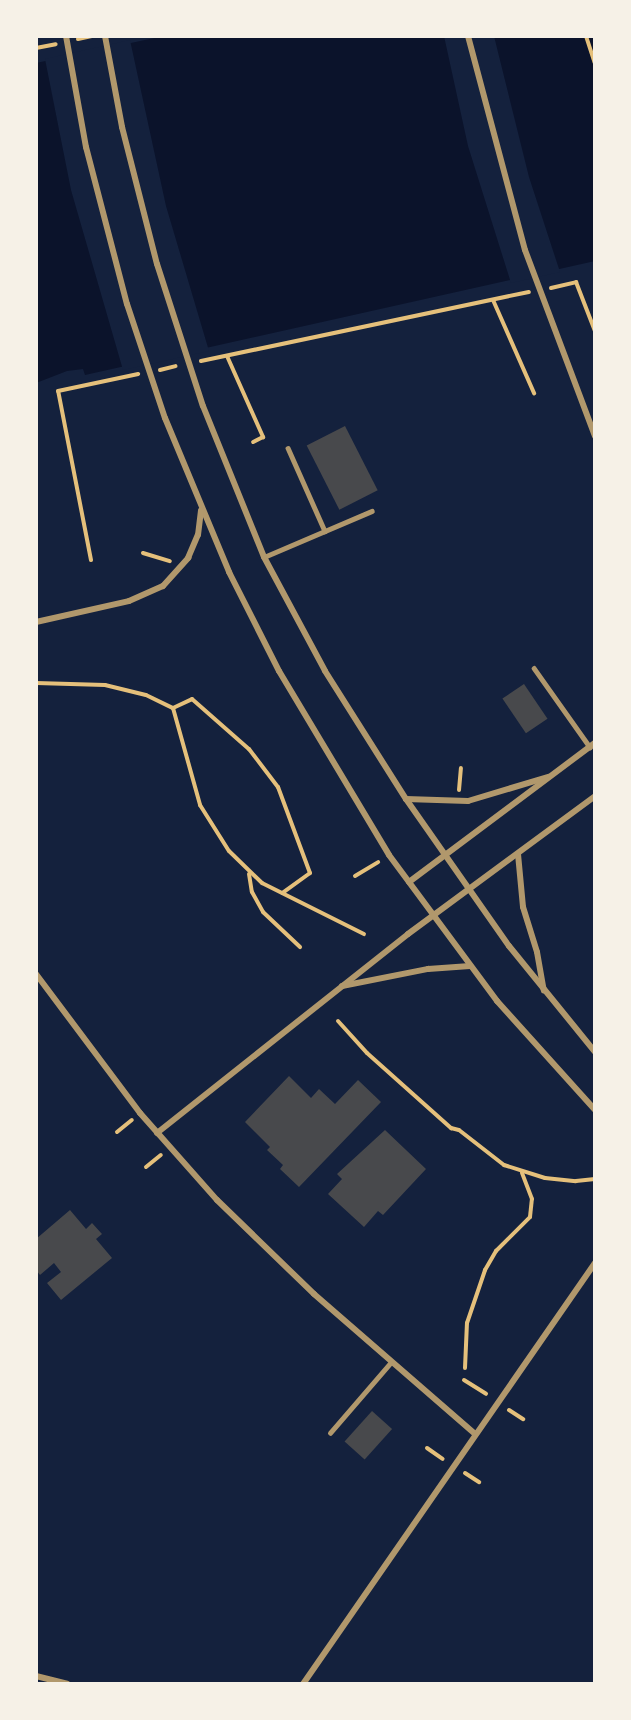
<!DOCTYPE html>
<style>
body{margin:0}
#map{position:relative;width:631px;height:1720px;overflow:hidden;background:#14213d;font-family:Signika,sans-serif}
div>[style]{position:absolute}
[style*='--x']{left:calc(var(--x)*1px);top:calc(var(--y)*1px);width:calc(var(--w)*1px);rotate:calc(var(--a)*1deg)}
.water>*{inset:0;background:#0b132b}
.pier>*{inset:0;background:#14213d}
.building>*{inset:0;background:#48494c;transform-origin:0 0}
.path>*{height:4px;margin:-2px;padding:0 2px;transform-origin:2px;border-radius:2px;background:#e5c07b}
.service>*{height:4.5px;margin:-2.25px;padding:0 2.25px;transform-origin:2.25px;border-radius:2.25px;background:#b1986c}
.minor>*{height:6px;margin:-3px;padding:0 3px;transform-origin:3px;border-radius:3px;background:#b1986c}
span{translate:-50% -50%;white-space:nowrap;text-align:center;line-height:1.15;-webkit-text-stroke:4.5px #f6f1e7;paint-order:stroke}
.frame{position:absolute;inset:0;border:38px solid #f6f1e7;pointer-events:none}
</style>
<div id="map">
<div class="water">
<div style="clip-path:polygon(164px 36px,595px 36px,595px 261px,85px 375px,83px 369px,67px 371px,36px 383px,36px 63px)"></div>
</div>
<div class="pier">
<div style="clip-path:polygon(444px 36px,494px 36px,529px 177px,560px 272px,511px 283px,468px 146px)"></div>
<div style="clip-path:polygon(130px 40px,166px 206px,209px 351px,123px 370px,71px 190px,45px 59px)"></div>
</div>
<div class="building">
<div style="left:345px;top:426px;width:72px;height:43px;rotate:63deg"></div>
<div style="left:524px;top:684px;width:42px;height:26px;rotate:56deg"></div>
<div style="clip-path:polygon(289px 1076px,311px 1098px,319px 1089px,335px 1104px,358px 1080px,381px 1102px,299px 1187px,280px 1169px,283px 1165px,267px 1150px,270px 1147px,245px 1122px)"></div>
<div style="clip-path:polygon(385px 1130px,426px 1169px,383px 1215px,378px 1211px,364px 1227px,328px 1194px,342px 1179px,337px 1174px)"></div>
<div style="clip-path:polygon(70px 1210px,86px 1229px,92px 1223px,102px 1234px,96px 1239px,112px 1258px,61px 1300px,47px 1283px,61px 1272px,54px 1263px,40px 1275px,36px 1270px,36px 1239px)"></div>
<div style="left:372px;top:1411px;width:27px;height:41px;rotate:42deg"></div>
</div>
<div class="path">
<div style="--x:586;--y:36;--w:28;--a:72"></div>
<div style="--x:78;--y:39;--w:14;--a:-12"></div>
<div style="--x:36;--y:48;--w:20;--a:-11"></div>
<div style="--x:551;--y:288;--w:26;--a:-13"></div>
<div style="--x:576;--y:282;--w:53;--a:68.8"></div>
<div style="--x:493;--y:300;--w:102;--a:66.2"></div>
<div style="--x:227;--y:356;--w:89;--a:66"></div>
<div style="--x:263;--y:437;--w:11;--a:153"></div>
<div style="--x:201;--y:361;--w:335;--a:-11.9"></div>
<div style="--x:160;--y:370;--w:16;--a:-14"></div>
<div style="--x:143;--y:553;--w:28;--a:17"></div>
<div style="--x:91;--y:560;--w:172;--a:-101"></div>
<div style="--x:58;--y:391;--w:82;--a:-12"></div>
<div style="--x:36;--y:683;--w:69;--a:1.7"></div>
<div style="--x:105;--y:685;--w:42;--a:13.7"></div>
<div style="--x:146;--y:695;--w:30;--a:26"></div>
<div style="--x:173;--y:708;--w:101;--a:74.4"></div>
<div style="--x:200;--y:805;--w:54;--a:57.8"></div>
<div style="--x:229;--y:851;--w:46;--a:44.1"></div>
<div style="--x:262;--y:883;--w:114;--a:26.6"></div>
<div style="--x:173;--y:708;--w:21;--a:-25"></div>
<div style="--x:192;--y:699;--w:76;--a:41.3"></div>
<div style="--x:249;--y:749;--w:48;--a:52.7"></div>
<div style="--x:278;--y:787;--w:92;--a:69.6"></div>
<div style="--x:310;--y:873;--w:34;--a:144"></div>
<div style="--x:459;--y:790;--w:22;--a:-85"></div>
<div style="--x:249;--y:874;--w:18;--a:81"></div>
<div style="--x:252;--y:892;--w:23;--a:61"></div>
<div style="--x:263;--y:912;--w:51;--a:43.4"></div>
<div style="--x:355;--y:876;--w:27;--a:-31"></div>
<div style="--x:338;--y:1021;--w:43;--a:47.8"></div>
<div style="--x:367;--y:1053;--w:113;--a:41.8"></div>
<div style="--x:451;--y:1128;--w:8;--a:14"></div>
<div style="--x:459;--y:1130;--w:57;--a:37.9"></div>
<div style="--x:504;--y:1165;--w:43;--a:17.6"></div>
<div style="--x:545;--y:1178;--w:31;--a:6"></div>
<div style="--x:576;--y:1181;--w:19;--a:-6"></div>
<div style="--x:117;--y:1132;--w:19;--a:-39"></div>
<div style="--x:146;--y:1167;--w:19;--a:-39"></div>
<div style="--x:465;--y:1368;--w:45;--a:-87.5"></div>
<div style="--x:467;--y:1323;--w:56;--a:-71.2"></div>
<div style="--x:485;--y:1270;--w:22;--a:-60"></div>
<div style="--x:496;--y:1251;--w:48;--a:-45"></div>
<div style="--x:530;--y:1217;--w:18;--a:-84"></div>
<div style="--x:532;--y:1199;--w:28;--a:-111"></div>
<div style="--x:464;--y:1380;--w:26;--a:32"></div>
<div style="--x:509;--y:1410;--w:17;--a:33"></div>
<div style="--x:427;--y:1448;--w:19;--a:35"></div>
<div style="--x:465;--y:1473;--w:17;--a:33"></div>
</div>
<div class="service">
<div style="--x:288;--y:448;--w:91;--a:66"></div>
<div style="--x:264;--y:557;--w:117;--a:-23.1"></div>
<div style="--x:534;--y:668;--w:97;--a:54.7"></div>
<div style="--x:330;--y:1433;--w:94;--a:-49.3"></div>
</div>
<div class="minor">
<div style="--x:66;--y:36;--w:113;--a:79.8"></div>
<div style="--x:86;--y:147;--w:162;--a:75.4"></div>
<div style="--x:127;--y:304;--w:120;--a:71.6"></div>
<div style="--x:165;--y:418;--w:167;--a:67.4"></div>
<div style="--x:229;--y:572;--w:111;--a:63.2"></div>
<div style="--x:279;--y:671;--w:214;--a:59.1"></div>
<div style="--x:389;--y:855;--w:182;--a:53.5"></div>
<div style="--x:497;--y:1001;--w:147;--a:48"></div>
<div style="--x:105;--y:36;--w:93;--a:79.4"></div>
<div style="--x:122;--y:127;--w:141;--a:75.7"></div>
<div style="--x:157;--y:264;--w:149;--a:72.1"></div>
<div style="--x:203;--y:406;--w:163;--a:68"></div>
<div style="--x:264;--y:557;--w:129;--a:61.8"></div>
<div style="--x:325;--y:671;--w:151;--a:57.7"></div>
<div style="--x:406;--y:799;--w:179;--a:55"></div>
<div style="--x:509;--y:946;--w:136;--a:50.9"></div>
<div style="--x:468;--y:36;--w:221;--a:75.1"></div>
<div style="--x:525;--y:250;--w:199;--a:69.4"></div>
<div style="--x:36;--y:622;--w:95;--a:-12.7"></div>
<div style="--x:129;--y:601;--w:37;--a:-24"></div>
<div style="--x:163;--y:586;--w:38;--a:-48"></div>
<div style="--x:188;--y:558;--w:25;--a:-67"></div>
<div style="--x:198;--y:535;--w:25;--a:-83"></div>
<div style="--x:406;--y:799;--w:62;--a:1.8"></div>
<div style="--x:468;--y:801;--w:84;--a:-16.7"></div>
<div style="--x:518;--y:854;--w:53;--a:84.6"></div>
<div style="--x:523;--y:907;--w:47;--a:72.7"></div>
<div style="--x:537;--y:952;--w:39;--a:80"></div>
<div style="--x:409;--y:882;--w:232;--a:-36.8"></div>
<div style="--x:36;--y:974;--w:174;--a:53.2"></div>
<div style="--x:140;--y:1113;--w:116;--a:48.5"></div>
<div style="--x:217;--y:1200;--w:135;--a:44.1"></div>
<div style="--x:314;--y:1294;--w:212;--a:41"></div>
<div style="--x:342;--y:986;--w:88;--a:-11.2"></div>
<div style="--x:428;--y:969;--w:42;--a:-4.1"></div>
<div style="--x:157;--y:1133;--w:320;--a:-38.4"></div>
<div style="--x:408;--y:934;--w:232;--a:-36.4"></div>
<div style="--x:36;--y:1676;--w:32;--a:14"></div>
<div style="--x:303;--y:1684;--w:512;--a:-55.26"></div>
</div>
<div class="frame"></div>
</div>
